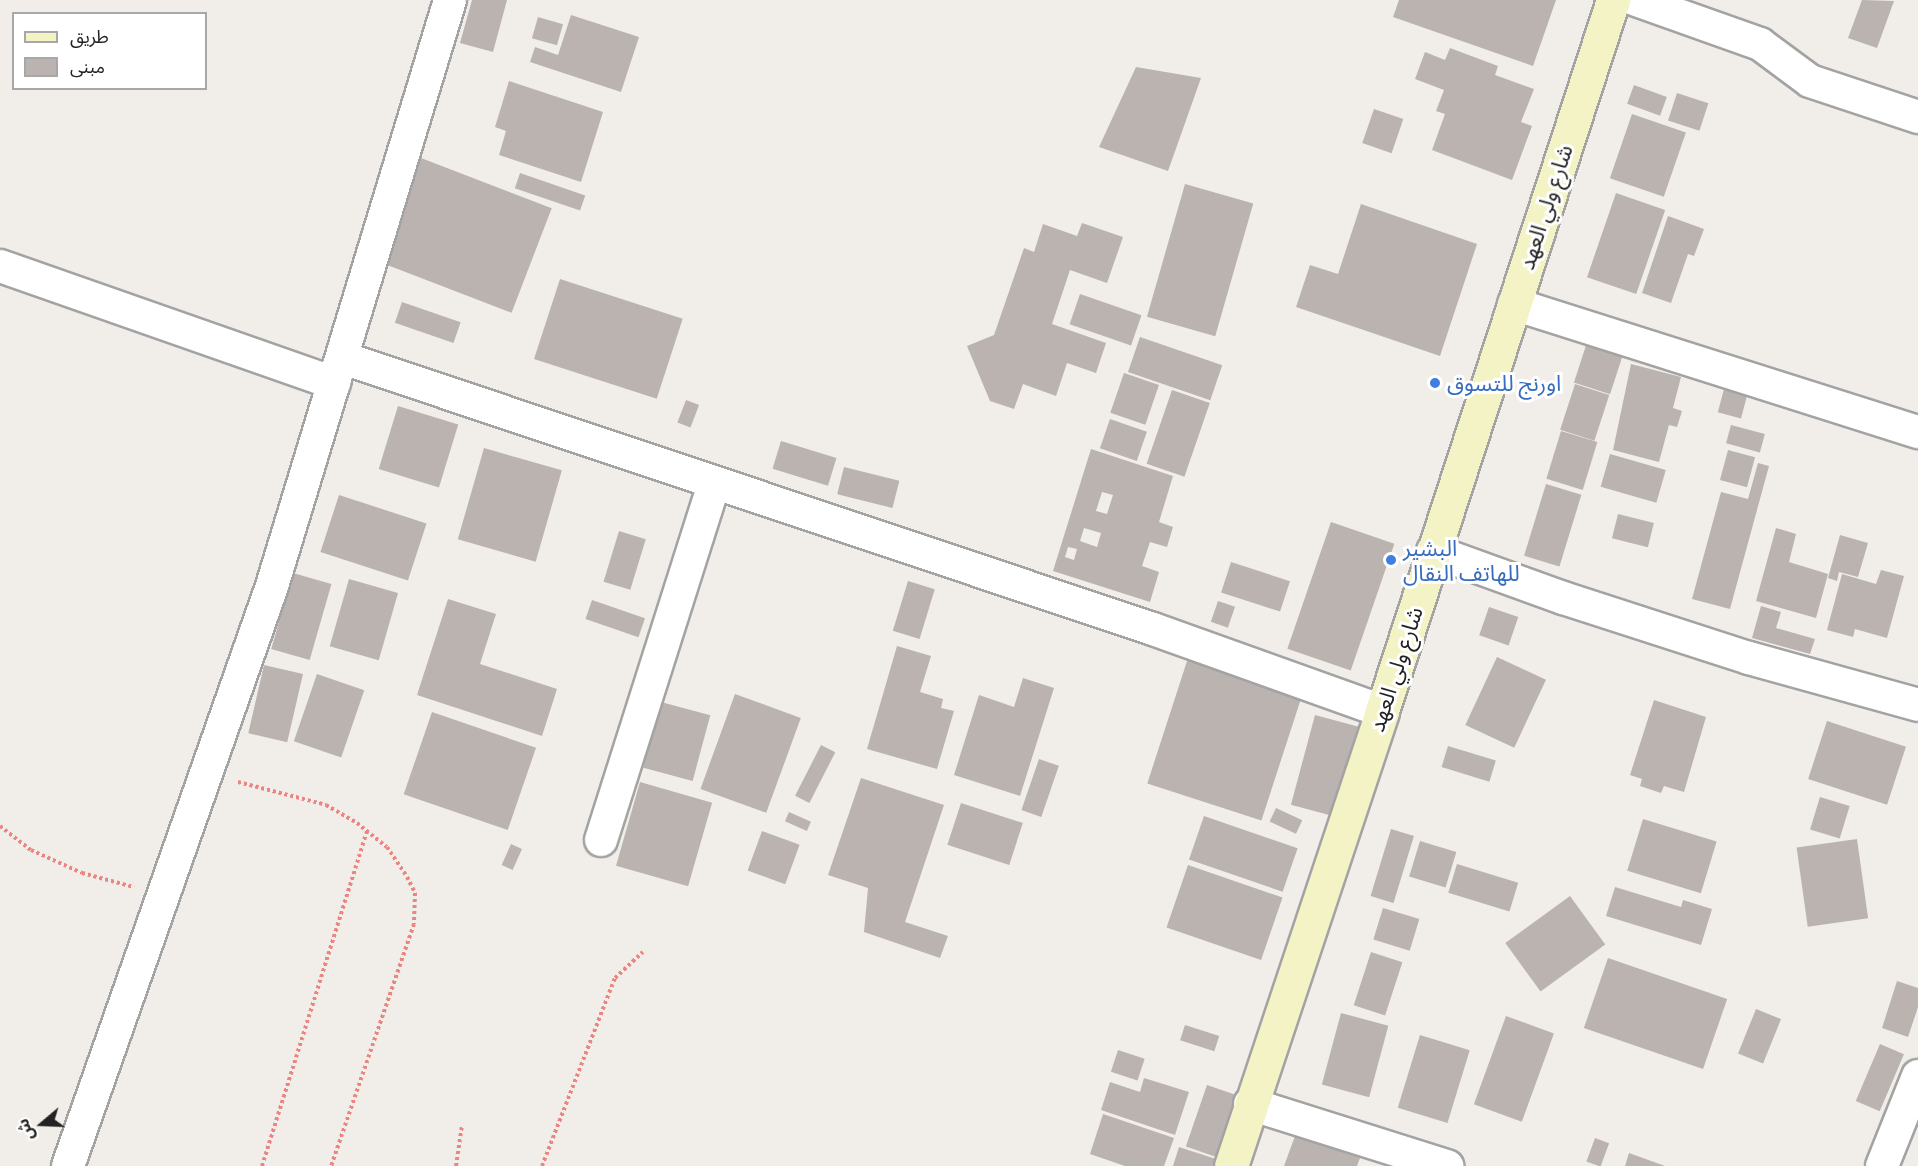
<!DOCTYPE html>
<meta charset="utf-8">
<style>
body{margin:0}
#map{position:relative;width:1918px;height:1166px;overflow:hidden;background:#f1eeea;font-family:"Exo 2","Noto Sans Arabic",sans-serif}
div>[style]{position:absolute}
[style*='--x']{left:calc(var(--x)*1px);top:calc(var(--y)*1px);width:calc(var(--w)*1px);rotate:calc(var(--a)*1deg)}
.building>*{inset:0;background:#bab3af;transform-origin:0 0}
.path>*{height:4px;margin-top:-2px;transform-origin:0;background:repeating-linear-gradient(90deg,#ea8581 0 3px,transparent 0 6px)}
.roads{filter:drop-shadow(2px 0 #a3a3a3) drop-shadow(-2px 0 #a3a3a3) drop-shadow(0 2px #a3a3a3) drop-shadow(0 -2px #a3a3a3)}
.street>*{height:32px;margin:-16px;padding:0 16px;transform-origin:16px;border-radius:16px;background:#fff}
.secondary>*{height:33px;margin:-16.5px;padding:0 16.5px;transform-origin:16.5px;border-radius:16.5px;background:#f3f3c5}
.dots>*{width:16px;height:16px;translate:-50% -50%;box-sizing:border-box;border:3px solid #fff;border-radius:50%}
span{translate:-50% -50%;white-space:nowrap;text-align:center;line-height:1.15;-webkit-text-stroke:6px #fff;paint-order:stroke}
.street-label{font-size:22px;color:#222}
.shop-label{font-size:22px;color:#366cbe}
.left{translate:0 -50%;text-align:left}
.legend{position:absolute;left:12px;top:12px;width:195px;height:78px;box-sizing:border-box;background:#fff;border:2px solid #a7a7a7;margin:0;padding:8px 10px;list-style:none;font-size:18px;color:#222}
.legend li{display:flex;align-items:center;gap:12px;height:30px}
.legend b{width:30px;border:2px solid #a7a7a7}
.north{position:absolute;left:12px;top:1094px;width:60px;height:60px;-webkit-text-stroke:4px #fff;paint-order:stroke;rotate:251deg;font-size:16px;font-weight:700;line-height:24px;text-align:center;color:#222}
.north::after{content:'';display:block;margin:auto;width:21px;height:27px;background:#222;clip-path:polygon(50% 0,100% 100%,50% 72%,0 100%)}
</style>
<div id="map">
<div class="building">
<div style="clip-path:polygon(472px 0,507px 0,493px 52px,460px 43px)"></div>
<div style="clip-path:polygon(1399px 0,1556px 0,1533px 66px,1393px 17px)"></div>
<div style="clip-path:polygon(1862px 0,1894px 1px,1877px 48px,1848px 38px)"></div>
<div style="clip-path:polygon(571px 15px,639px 37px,621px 92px,530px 62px,535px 47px,558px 55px)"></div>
<div style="left:538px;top:17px;width:26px;height:22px;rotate:16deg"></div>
<div style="clip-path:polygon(1450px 48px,1498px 66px,1495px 75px,1534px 89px,1521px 122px,1532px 126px,1512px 180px,1432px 150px,1445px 114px,1436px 111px,1444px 90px,1415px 79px,1425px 52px,1445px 60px)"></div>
<div style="clip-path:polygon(1136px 67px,1201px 78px,1168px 171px,1099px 147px)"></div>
<div style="clip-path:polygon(509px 81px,603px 112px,581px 182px,499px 155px,506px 131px,495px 127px)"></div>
<div style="left:1634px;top:85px;width:35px;height:20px;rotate:20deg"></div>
<div style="left:1677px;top:93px;width:33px;height:29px;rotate:18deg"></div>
<div style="left:1374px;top:109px;width:31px;height:36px;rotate:19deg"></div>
<div style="left:1632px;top:114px;width:57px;height:68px;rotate:19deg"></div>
<div style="left:421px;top:158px;width:140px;height:112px;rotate:21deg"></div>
<div style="left:520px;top:173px;width:69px;height:16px;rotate:19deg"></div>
<div style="left:1185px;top:184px;width:71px;height:138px;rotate:16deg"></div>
<div style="left:1616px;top:193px;width:52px;height:89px;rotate:19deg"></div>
<div style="clip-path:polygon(1361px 204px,1477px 244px,1440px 356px,1296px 307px,1310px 265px,1338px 274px)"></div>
<div style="clip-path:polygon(1668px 216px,1704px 229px,1694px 256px,1688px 254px,1671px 303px,1642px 293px)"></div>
<div style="clip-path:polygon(1082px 223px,1123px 237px,1107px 283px,1070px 270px,1052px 324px,1106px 343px,1096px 373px,1067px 363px,1056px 396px,1023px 384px,1014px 409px,990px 401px,967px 346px,994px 335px,1024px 248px,1034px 252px,1043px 224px,1077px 236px)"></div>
<div style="left:560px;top:279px;width:129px;height:84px;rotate:18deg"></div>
<div style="left:1080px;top:294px;width:65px;height:32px;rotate:19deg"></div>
<div style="left:402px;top:302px;width:62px;height:22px;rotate:19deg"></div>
<div style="left:1590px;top:333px;width:38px;height:52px;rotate:18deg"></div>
<div style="left:1140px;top:337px;width:87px;height:37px;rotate:19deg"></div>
<div style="clip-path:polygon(1631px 364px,1681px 377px,1673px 408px,1682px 411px,1677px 427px,1669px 425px,1659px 462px,1613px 450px)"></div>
<div style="left:1124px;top:373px;width:37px;height:42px;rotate:19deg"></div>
<div style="left:1575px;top:384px;width:36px;height:48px;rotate:18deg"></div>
<div style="left:1724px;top:389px;width:24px;height:24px;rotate:15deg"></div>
<div style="left:1172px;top:390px;width:40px;height:78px;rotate:19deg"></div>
<div style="left:686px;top:400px;width:14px;height:24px;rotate:21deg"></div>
<div style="left:398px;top:406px;width:63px;height:66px;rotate:17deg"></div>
<div style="left:1110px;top:419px;width:39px;height:31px;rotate:19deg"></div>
<div style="left:1731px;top:425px;width:35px;height:19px;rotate:15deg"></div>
<div style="left:1561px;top:431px;width:38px;height:50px;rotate:17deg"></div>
<div style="left:781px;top:441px;width:58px;height:29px;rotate:17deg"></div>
<div style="left:484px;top:448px;width:81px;height:95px;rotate:16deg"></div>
<div style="clip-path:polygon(evenodd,1091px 449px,1173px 476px,1159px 522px,1173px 527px,1167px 547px,1150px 542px,1142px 566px,1159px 572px,1150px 602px,1053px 571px,1091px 449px,1102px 492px,1113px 495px,1107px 514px,1096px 511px,1102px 492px,1091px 449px,1084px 528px,1101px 533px,1097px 547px,1080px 541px,1084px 528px,1091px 449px,1068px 547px,1077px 549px,1074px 560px,1065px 557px,1068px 547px)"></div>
<div style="left:1728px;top:450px;width:28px;height:31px;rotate:15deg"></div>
<div style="left:1610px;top:454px;width:58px;height:34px;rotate:16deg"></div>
<div style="clip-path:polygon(1758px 463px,1769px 466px,1730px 609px,1692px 599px,1721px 492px,1748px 499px)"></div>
<div style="left:844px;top:467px;width:57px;height:28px;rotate:14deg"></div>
<div style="left:1546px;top:484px;width:37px;height:75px;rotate:17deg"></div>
<div style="left:339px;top:495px;width:92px;height:60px;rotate:18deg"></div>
<div style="left:1618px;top:514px;width:37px;height:25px;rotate:14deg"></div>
<div style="left:1331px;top:522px;width:67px;height:134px;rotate:19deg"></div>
<div style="clip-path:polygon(1776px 528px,1796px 534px,1789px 562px,1828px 574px,1816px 618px,1756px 601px)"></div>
<div style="left:619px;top:531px;width:28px;height:53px;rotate:17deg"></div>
<div style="clip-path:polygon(1840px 535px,1868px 543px,1858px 577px,1839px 572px,1837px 581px,1828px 578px)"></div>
<div style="left:1231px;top:562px;width:62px;height:32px;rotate:18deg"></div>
<div style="clip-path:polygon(1881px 570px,1904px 576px,1887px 638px,1855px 629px,1853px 637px,1827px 630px,1842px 574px,1876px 584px)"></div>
<div style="left:293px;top:573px;width:40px;height:79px;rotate:16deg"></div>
<div style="left:349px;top:579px;width:51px;height:70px;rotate:16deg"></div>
<div style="left:908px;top:581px;width:28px;height:52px;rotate:17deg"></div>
<div style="clip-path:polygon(448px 599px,496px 614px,480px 664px,557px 689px,542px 736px,417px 695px)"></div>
<div style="left:592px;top:600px;width:56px;height:20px;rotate:19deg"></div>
<div style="left:1218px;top:601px;width:18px;height:22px;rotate:19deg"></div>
<div style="clip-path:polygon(1761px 606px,1781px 612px,1776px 628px,1815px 639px,1810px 654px,1752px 638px)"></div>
<div style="left:1489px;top:607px;width:31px;height:30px;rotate:19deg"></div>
<div style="clip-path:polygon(897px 646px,931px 656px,920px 692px,943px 699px,941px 708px,954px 711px,937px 769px,867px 749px)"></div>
<div style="left:1189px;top:655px;width:120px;height:135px;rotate:18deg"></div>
<div style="left:1497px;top:657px;width:54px;height:75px;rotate:25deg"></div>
<div style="left:264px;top:665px;width:40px;height:70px;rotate:13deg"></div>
<div style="left:317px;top:674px;width:50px;height:71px;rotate:19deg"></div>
<div style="clip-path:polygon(1023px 678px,1054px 688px,1020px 796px,954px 775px,979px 695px,1014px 707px)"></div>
<div style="left:735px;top:694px;width:70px;height:101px;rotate:20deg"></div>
<div style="clip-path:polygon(1654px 700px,1706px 717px,1684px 792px,1664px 786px,1661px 793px,1640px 786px,1642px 779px,1630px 775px)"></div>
<div style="left:661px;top:702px;width:51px;height:68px;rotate:15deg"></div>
<div style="left:432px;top:712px;width:110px;height:87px;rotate:19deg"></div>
<div style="left:1315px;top:715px;width:54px;height:93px;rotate:15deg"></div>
<div style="left:1827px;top:721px;width:83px;height:61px;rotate:18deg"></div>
<div style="left:821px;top:745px;width:16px;height:57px;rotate:27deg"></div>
<div style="left:1448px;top:746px;width:50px;height:22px;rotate:17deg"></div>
<div style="left:1039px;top:759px;width:21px;height:54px;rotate:19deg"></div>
<div style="clip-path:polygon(861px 778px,944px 805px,905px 922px,948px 936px,940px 958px,864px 932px,868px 888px,828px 875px)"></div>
<div style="left:640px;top:782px;width:75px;height:87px;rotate:16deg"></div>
<div style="left:1820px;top:797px;width:31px;height:34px;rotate:17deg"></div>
<div style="left:961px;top:803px;width:65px;height:44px;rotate:18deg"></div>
<div style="left:1276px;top:808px;width:29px;height:15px;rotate:25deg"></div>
<div style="left:789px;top:812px;width:24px;height:10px;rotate:24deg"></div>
<div style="left:1204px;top:816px;width:99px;height:46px;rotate:19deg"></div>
<div style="left:1643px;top:819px;width:77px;height:54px;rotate:17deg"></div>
<div style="left:1391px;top:829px;width:24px;height:70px;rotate:17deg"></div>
<div style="left:762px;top:831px;width:40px;height:42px;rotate:20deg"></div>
<div style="left:1857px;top:839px;width:80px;height:61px;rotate:82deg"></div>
<div style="left:1420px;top:841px;width:38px;height:37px;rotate:17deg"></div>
<div style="left:511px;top:844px;width:12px;height:23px;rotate:24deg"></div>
<div style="left:1457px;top:864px;width:64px;height:30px;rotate:17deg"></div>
<div style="left:1188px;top:865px;width:100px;height:66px;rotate:19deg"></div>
<div style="clip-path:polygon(1615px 887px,1681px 907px,1683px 900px,1712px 909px,1701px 945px,1606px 916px)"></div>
<div style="left:1570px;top:896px;width:60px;height:80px;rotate:54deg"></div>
<div style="left:1383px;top:908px;width:38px;height:33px;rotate:17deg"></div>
<div style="left:1371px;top:952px;width:33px;height:56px;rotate:18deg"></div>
<div style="left:1608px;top:958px;width:126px;height:74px;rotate:19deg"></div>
<div style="clip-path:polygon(1897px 981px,1918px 988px,1918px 1007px,1908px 1037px,1882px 1028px)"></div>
<div style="left:1756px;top:1009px;width:27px;height:48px;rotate:22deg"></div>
<div style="left:1341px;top:1013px;width:49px;height:74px;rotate:15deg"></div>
<div style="left:1506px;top:1016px;width:51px;height:94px;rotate:20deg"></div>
<div style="left:1185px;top:1025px;width:36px;height:16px;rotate:18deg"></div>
<div style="left:1420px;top:1035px;width:52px;height:76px;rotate:17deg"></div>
<div style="left:1880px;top:1044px;width:26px;height:62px;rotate:23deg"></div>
<div style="left:1118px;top:1050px;width:28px;height:23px;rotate:18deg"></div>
<div style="clip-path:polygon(1144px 1078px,1189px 1092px,1175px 1135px,1101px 1110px,1110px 1082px,1140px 1092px)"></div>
<div style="left:1207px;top:1085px;width:37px;height:65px;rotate:19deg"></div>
<div style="clip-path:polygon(1103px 1114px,1174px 1138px,1164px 1166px,1125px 1166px,1090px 1154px)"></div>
<div style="clip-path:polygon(1295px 1136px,1360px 1158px,1357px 1166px,1284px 1166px)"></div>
<div style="left:1595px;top:1138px;width:15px;height:25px;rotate:20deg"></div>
<div style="clip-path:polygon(1179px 1147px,1219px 1160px,1217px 1166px,1173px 1166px)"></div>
<div style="clip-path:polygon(1629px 1153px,1665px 1166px,1625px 1166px)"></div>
</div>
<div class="path">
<div style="--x:238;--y:782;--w:91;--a:14.6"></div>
<div style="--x:326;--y:805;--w:36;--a:30"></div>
<div style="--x:357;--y:823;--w:38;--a:39"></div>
<div style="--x:387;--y:847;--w:36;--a:56"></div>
<div style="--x:407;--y:877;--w:18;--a:63"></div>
<div style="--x:415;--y:893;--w:31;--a:92"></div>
<div style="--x:414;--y:924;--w:256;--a:108.9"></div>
<div style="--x:0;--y:826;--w:39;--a:38"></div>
<div style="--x:31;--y:850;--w:56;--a:24.3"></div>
<div style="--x:82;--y:873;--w:54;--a:15.1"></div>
<div style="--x:262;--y:1166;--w:351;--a:-72.6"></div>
<div style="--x:456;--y:1166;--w:41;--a:-81.7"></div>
<div style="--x:542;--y:1166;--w:202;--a:-68.8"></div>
<div style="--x:615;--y:978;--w:38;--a:-43"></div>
</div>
<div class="roads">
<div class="street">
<div style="--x:1636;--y:0;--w:132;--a:19.5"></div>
<div style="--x:1760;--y:44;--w:62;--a:36.5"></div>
<div style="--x:1810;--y:81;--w:114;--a:18.4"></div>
<div style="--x:0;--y:266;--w:354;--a:19.3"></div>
<div style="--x:1514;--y:304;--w:424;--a:17.6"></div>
<div style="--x:343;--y:358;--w:854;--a:18.5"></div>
<div style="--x:1153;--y:629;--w:243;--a:19.7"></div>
<div style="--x:1433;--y:551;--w:138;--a:19.9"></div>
<div style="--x:1563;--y:598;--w:195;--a:17.9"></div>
<div style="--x:1749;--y:658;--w:175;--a:15.5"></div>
<div style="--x:601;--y:840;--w:374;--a:-72.4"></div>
<div style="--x:1250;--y:1104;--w:207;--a:17.5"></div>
<div style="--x:68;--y:1166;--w:615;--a:-70.62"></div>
<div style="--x:272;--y:586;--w:612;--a:-73.1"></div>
<div style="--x:1882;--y:1166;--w:97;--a:-68.2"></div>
</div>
<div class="secondary">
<div style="--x:1231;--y:1166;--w:479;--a:-71.6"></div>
<div style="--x:1382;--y:711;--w:748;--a:-72"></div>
</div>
</div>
<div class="dots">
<div style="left:1435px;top:383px;background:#3f7fe0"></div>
<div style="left:1391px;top:560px;background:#3f7fe0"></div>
</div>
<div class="street-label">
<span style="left:1545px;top:207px;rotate:-72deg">شارع ولي العهد</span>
<span style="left:1395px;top:669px;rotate:-72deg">شارع ولي العهد</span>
</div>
<div class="shop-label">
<span class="left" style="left:1447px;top:383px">اورنج للتسوق</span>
<span class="left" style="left:1403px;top:560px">البشير<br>للهاتف النقال</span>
</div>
<ul class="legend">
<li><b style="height:8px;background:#f3f3c5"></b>طريق</li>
<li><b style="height:16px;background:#bab3af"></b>مبنى</li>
</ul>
<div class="north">ش</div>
</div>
